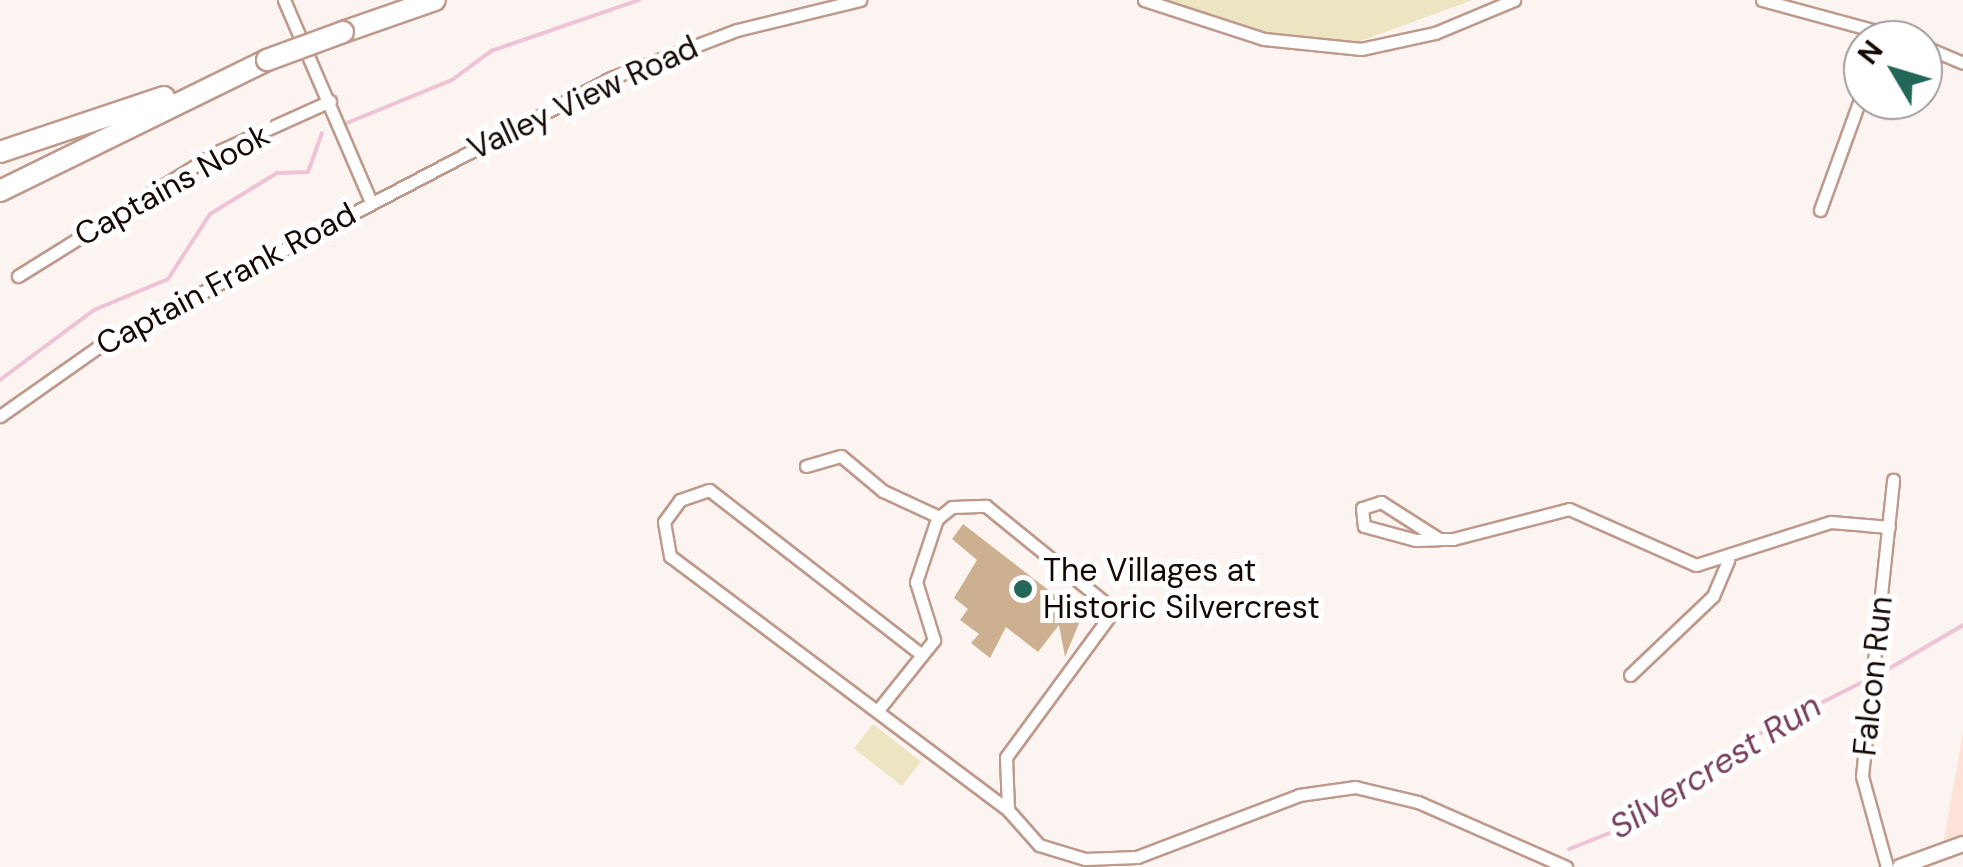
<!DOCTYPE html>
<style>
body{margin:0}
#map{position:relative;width:1963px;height:867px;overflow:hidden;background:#fcf4f1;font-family:"DM Sans",sans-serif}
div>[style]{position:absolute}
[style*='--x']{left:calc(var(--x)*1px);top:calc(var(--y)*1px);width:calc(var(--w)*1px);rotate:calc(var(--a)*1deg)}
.built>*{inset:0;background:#ffe3d8}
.green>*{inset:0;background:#ede5c2;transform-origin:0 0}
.stream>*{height:4px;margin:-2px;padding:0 2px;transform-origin:2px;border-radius:2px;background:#efc3d6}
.building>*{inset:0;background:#cdb08f}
.roads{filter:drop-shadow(2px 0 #be9a8c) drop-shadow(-2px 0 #be9a8c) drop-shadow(0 2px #be9a8c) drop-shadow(0 -2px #be9a8c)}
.minor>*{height:11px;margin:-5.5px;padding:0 5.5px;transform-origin:5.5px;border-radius:5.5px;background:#fff}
.tertiary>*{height:14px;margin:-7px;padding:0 7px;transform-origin:7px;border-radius:7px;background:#fff}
.motorway>*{height:20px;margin:-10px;padding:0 10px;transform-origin:10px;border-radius:10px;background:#fff}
.bridges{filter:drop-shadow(2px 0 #be9a8c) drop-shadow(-2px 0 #be9a8c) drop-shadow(0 2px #be9a8c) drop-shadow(0 -2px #be9a8c)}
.motorway-bridge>*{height:20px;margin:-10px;padding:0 10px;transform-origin:10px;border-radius:10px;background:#fff}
.dots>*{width:28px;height:28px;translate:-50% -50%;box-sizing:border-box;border:5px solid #fff;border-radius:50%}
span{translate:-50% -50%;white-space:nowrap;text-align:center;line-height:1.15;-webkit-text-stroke:10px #fff;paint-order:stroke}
.street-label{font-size:32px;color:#140804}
.poi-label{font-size:32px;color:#140804}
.left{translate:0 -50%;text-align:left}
.water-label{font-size:35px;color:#773f5c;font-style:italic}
.north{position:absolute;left:1843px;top:20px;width:100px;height:100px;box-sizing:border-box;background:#fff;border:2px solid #a19c9b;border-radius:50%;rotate:308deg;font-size:28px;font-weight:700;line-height:40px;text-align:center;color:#140804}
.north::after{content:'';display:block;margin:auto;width:35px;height:45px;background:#236759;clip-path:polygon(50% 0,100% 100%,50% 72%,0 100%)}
</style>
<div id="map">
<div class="built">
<div style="clip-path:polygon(1963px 732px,1963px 837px,1943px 844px)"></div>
</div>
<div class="green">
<div style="clip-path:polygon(1156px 0,1473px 0,1352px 44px,1266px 35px)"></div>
<div style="left:873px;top:724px;width:61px;height:31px;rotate:38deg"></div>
</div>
<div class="stream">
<div style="--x:347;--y:123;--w:113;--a:-22.3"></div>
<div style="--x:452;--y:80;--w:49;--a:-36.6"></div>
<div style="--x:491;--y:51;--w:157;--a:-19"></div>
<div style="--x:0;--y:380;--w:117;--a:-36.7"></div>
<div style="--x:94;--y:310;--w:80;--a:-22.7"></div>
<div style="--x:168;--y:279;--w:77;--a:-57.1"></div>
<div style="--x:210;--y:214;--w:79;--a:-31.5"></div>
<div style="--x:277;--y:173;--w:31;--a:-2"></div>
<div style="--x:308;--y:172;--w:41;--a:-70.3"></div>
<div style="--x:1885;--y:671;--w:91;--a:-30.5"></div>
<div style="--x:1569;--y:849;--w:55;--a:-21.4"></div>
<div style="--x:1620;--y:829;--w:162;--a:-34.7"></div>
<div style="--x:1753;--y:737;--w:121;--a:-26.6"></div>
</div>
<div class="building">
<div style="clip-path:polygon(963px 524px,1082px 616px,1065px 657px,1059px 625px,1038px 652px,1006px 627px,990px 658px,971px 643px,979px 634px,960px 620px,968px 609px,954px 598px,977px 560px,952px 539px)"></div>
</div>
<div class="roads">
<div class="minor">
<div style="--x:284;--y:0;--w:220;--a:66.7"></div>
<div style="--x:1144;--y:0;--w:126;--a:18"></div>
<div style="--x:1264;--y:39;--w:98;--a:5.9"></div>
<div style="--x:1361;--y:49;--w:76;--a:-12.2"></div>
<div style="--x:1435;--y:33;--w:86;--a:-22.7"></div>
<div style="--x:1762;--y:0;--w:152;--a:15.2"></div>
<div style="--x:1923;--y:46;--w:43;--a:23"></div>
<div style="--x:1820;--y:210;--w:127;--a:-70.1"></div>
<div style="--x:18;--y:276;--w:234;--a:-31.9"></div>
<div style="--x:217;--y:152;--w:124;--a:-24.3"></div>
<div style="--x:0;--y:416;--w:120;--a:-35.1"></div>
<div style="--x:98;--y:347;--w:579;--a:-27.67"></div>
<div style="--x:611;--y:78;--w:135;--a:-20.9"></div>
<div style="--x:737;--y:30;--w:127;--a:-13.7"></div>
<div style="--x:806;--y:466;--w:36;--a:-16"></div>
<div style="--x:841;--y:456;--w:55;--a:39.8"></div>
<div style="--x:883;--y:491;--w:62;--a:24.9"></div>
<div style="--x:1439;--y:539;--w:69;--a:-147.5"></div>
<div style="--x:1381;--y:502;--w:20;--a:162"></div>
<div style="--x:1362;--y:508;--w:18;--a:84"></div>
<div style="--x:1364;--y:526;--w:54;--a:15.1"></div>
<div style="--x:1416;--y:540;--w:23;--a:-2"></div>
<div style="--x:1439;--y:539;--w:14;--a:0"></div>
<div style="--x:1453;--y:539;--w:120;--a:-14.5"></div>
<div style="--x:1569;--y:509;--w:139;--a:23.8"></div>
<div style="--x:1696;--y:565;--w:142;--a:-17.7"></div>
<div style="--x:1831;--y:522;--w:58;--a:4.9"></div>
<div style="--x:922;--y:655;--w:269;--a:-142.2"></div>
<div style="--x:709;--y:490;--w:31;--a:161"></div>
<div style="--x:680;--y:500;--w:27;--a:126"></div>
<div style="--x:664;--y:522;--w:35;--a:80"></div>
<div style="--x:670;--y:556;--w:423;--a:36.9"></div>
<div style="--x:1630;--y:675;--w:115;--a:-43.6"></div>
<div style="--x:1713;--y:596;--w:39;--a:-67"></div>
<div style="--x:878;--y:710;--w:90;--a:-51.3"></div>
<div style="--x:934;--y:640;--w:61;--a:-107.2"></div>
<div style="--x:916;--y:582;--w:66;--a:-71.6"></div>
<div style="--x:937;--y:519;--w:19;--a:-39"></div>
<div style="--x:952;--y:507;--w:34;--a:-2"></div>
<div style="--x:986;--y:506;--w:165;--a:39.1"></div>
<div style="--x:1114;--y:610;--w:182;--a:126.3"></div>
<div style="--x:1006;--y:757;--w:53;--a:87.8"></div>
<div style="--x:1008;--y:810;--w:47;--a:48.5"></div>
<div style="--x:1039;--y:845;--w:48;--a:16.9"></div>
<div style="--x:1085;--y:859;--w:52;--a:-2.2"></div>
<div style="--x:1137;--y:857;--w:173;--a:-20.9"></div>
<div style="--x:1299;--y:795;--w:57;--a:-8.1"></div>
<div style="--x:1355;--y:787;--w:65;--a:13.4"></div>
<div style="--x:1418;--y:802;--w:162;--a:23.7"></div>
<div style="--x:1887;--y:867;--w:94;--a:-105.4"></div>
<div style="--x:1862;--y:776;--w:298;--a:-84"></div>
</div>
<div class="tertiary">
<div style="--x:1900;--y:867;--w:67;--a:-20.1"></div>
</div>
<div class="motorway">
<div style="--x:343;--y:32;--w:97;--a:-19.2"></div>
<div style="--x:0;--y:152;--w:173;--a:-18.5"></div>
<div style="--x:0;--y:191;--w:297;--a:-26.1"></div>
</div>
</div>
<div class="bridges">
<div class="motorway-bridge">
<div style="--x:267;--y:60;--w:81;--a:-20.2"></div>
</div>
</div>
<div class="dots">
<div style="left:1023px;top:589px;background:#236759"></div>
</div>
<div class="street-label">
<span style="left:583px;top:98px;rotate:-25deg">Valley View Road</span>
<span style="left:172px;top:185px;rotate:-29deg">Captains Nook</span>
<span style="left:226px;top:279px;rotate:-28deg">Captain Frank Road</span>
<span style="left:1873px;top:676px;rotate:-84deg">Falcon Run</span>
</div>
<div class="poi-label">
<span class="left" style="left:1043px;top:589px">The Villages at<br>Historic Silvercrest</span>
</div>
<div class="water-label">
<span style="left:1715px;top:766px;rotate:-32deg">Silvercrest Run</span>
</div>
<div class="north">N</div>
</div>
